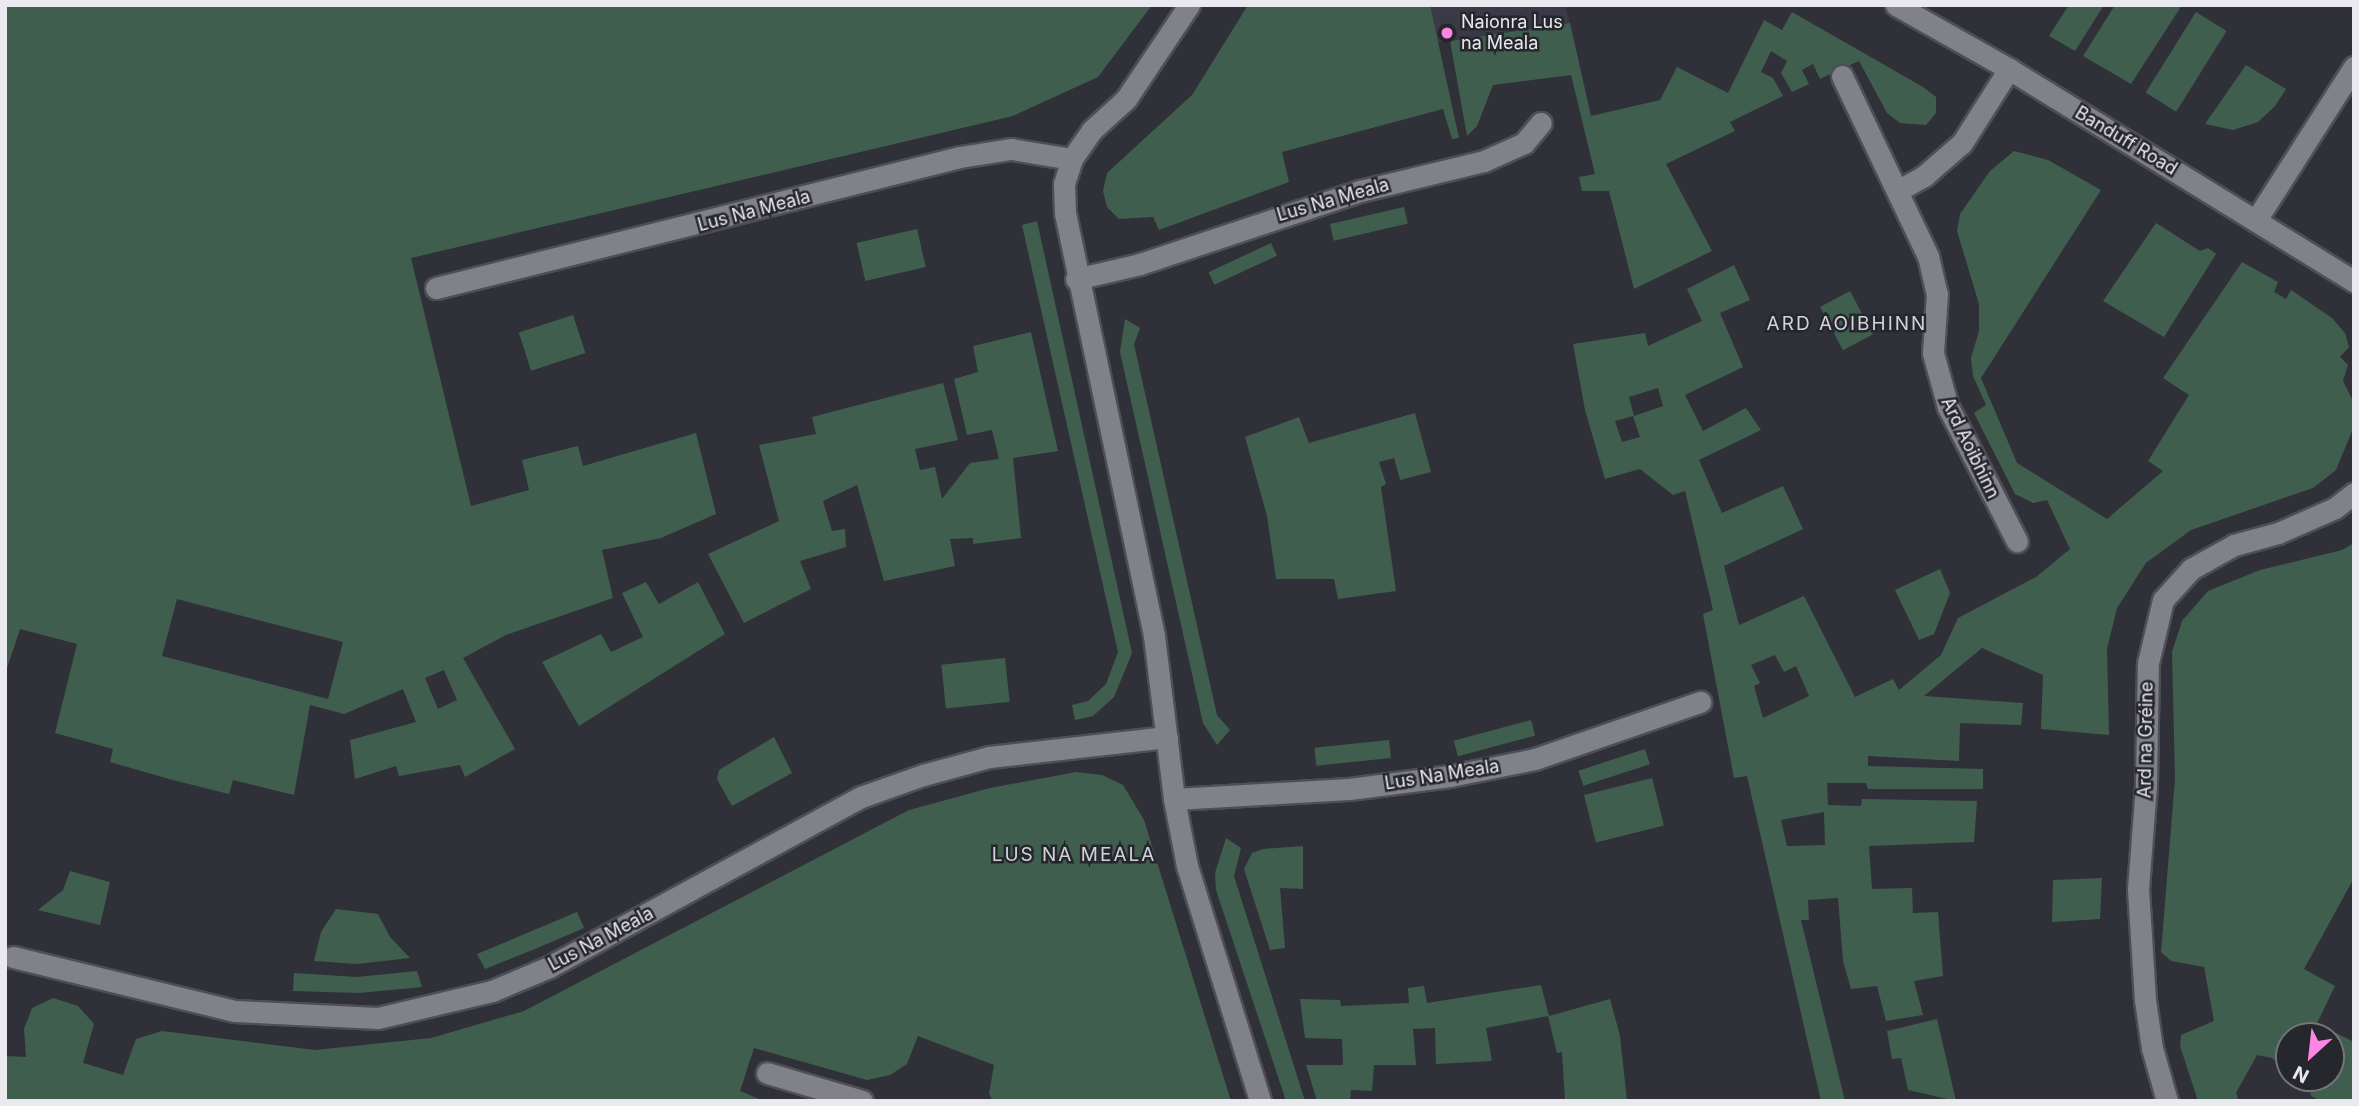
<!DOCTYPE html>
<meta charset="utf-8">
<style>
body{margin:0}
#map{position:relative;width:2359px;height:1106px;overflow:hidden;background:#303038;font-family:Inter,sans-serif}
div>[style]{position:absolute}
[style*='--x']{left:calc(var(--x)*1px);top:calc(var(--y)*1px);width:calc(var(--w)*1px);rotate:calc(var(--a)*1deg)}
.built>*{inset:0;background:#3a3946}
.green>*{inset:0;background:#405e4e;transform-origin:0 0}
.roads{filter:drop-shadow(2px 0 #4e4e55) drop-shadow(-2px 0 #4e4e55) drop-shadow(0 2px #4e4e55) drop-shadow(0 -2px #4e4e55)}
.minor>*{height:21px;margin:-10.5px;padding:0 10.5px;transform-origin:10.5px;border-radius:10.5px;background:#81818a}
.dots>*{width:19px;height:19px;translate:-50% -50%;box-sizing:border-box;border:4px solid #26262d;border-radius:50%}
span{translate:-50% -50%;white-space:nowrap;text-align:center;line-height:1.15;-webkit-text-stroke:5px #26262d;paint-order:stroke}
.poi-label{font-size:18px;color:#e9e9ef}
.left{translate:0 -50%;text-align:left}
.street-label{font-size:18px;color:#e9e9ef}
.neighbourhood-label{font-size:19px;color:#d2d2dc;letter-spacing:2px}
.frame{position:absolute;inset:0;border:7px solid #e9e9ef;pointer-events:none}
.north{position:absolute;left:2275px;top:1022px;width:70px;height:70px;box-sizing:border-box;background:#26262d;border:2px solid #74747b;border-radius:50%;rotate:207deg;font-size:19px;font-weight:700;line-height:28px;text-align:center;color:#e9e9ef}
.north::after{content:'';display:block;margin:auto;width:24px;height:32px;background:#fc86e4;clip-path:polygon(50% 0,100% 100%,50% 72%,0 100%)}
</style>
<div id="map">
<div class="built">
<div style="clip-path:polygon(1388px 5px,1565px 5px,1570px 23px,1395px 49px)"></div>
</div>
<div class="green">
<div style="clip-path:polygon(evenodd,5px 5px,1152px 5px,1098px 77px,1013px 116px,411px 258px,471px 506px,529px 490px,522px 460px,578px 446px,583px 466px,696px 433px,716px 514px,661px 538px,602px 550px,613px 598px,506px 635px,463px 658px,515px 749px,465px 777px,460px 765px,399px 776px,396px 766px,355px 779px,350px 740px,416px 722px,403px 689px,344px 714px,310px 705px,294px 795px,233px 780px,229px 794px,169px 779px,110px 762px,113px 749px,55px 733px,77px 644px,20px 629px,5px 674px,5px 5px,177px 599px,343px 642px,328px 699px,162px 656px,177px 599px,5px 5px,444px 670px,457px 700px,438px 709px,425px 678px,444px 670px)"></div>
<div style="clip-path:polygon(1248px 5px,1430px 5px,1459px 138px,1452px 139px,1443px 109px,1282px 152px,1289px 182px,1159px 230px,1153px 217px,1119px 219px,1107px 207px,1103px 191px,1107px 173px,1192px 95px)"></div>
<div style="clip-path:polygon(2069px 5px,2104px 5px,2075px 51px,2049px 36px)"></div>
<div style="clip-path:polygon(2115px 5px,2182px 5px,2131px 84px,2083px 56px)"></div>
<div style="clip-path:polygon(1792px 12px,1923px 87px,1936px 97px,1936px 113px,1926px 125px,1900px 123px,1887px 113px,1859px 61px,1820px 79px,1813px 64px,1802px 70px,1809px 84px,1792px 92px,1781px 73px,1787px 61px,1771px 51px,1761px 72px,1773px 78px,1783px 96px,1730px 122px,1735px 131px,1666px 164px,1712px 251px,1634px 289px,1609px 191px,1582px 191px,1579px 177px,1595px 174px,1571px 75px,1493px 85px,1477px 126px,1467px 136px,1450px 41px,1570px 23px,1591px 116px,1660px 100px,1677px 67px,1728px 93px,1764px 20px,1782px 30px)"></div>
<div style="left:2196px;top:12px;width:36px;height:95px;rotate:32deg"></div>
<div style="clip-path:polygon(2246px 65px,2286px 89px,2275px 106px,2258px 122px,2233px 130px,2205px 124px)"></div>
<div style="clip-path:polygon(evenodd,2014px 151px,2048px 160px,2101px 190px,1981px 378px,2017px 463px,2107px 519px,2163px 471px,2148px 461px,2189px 395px,2163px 378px,2242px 262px,2278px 282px,2274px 292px,2286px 299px,2291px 290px,2332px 318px,2345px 333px,2349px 347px,2340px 357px,2348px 365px,2343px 381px,2352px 399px,2352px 431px,2336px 470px,2313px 488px,2191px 530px,2146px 563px,2117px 608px,2107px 649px,2109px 735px,2041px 729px,2043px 675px,1982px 648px,1924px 696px,2023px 703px,2021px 725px,1960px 723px,1959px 761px,1868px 756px,1868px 766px,1983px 769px,1983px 789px,1868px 789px,1866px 783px,1827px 783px,1828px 805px,1861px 806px,1862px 799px,1977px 801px,1974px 842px,1869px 846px,1872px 889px,1912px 888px,1913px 913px,1938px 912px,1943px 976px,1914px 981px,1923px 1015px,1886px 1021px,1877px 986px,1851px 989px,1843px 961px,1838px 898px,1808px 900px,1809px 920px,1801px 920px,1845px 1101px,1821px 1101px,1747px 776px,1734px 778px,1703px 614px,1713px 610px,1685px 491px,1673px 495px,1640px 469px,1605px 479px,1585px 410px,1573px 344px,1645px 333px,1648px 346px,1702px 321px,1687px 289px,1734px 265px,1750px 300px,1720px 313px,1743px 367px,1685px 395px,1703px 431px,1746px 408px,1761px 430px,1699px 460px,1722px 513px,1783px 486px,1803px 529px,1724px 566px,1739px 625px,1804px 596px,1855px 697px,1893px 679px,1899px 690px,1941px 655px,1958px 618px,2036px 577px,2070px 549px,2047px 500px,2033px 503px,2015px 494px,1974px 413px,1986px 405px,1973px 376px,1971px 358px,1979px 331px,1979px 304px,1957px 231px,1960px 214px,1990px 171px,2014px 151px,1658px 388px,1663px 406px,1634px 416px,1629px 397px,1658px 388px,2014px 151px,1633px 416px,1640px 437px,1622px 442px,1615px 421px,1633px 416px,2014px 151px,1775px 655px,1784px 672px,1796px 666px,1809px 696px,1763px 718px,1754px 686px,1760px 683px,1751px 665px,1775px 655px,2014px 151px,1824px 812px,1825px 845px,1787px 846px,1781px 820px,1824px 812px)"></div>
<div style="left:1404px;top:207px;width:17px;height:76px;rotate:77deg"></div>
<div style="clip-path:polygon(1037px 221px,1132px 653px,1114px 697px,1093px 716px,1075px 720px,1072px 705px,1088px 701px,1106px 684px,1118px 652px,1022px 225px)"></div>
<div style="clip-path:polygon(2156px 223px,2200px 251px,2208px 248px,2216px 254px,2164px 337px,2103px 301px)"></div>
<div style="left:917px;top:229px;width:39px;height:62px;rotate:77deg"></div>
<div style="left:1271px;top:243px;width:14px;height:69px;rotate:65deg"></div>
<div style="left:1850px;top:291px;width:49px;height:34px;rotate:62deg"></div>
<div style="left:573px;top:315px;width:40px;height:57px;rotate:72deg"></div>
<div style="clip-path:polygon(1125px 319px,1140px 328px,1134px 344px,1217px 715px,1230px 730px,1217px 745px,1203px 723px,1120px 352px)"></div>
<div style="clip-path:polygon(1031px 332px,1058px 451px,1013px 458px,1021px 538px,973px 544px,973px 538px,950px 539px,955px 566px,884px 581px,857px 485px,823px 501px,832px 531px,845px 529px,846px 547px,800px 561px,811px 589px,744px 623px,708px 554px,779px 521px,759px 445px,816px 434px,812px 417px,943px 383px,958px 440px,915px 449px,920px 470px,935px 467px,942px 499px,970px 463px,999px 459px,992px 430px,967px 435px,954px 379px,978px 372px,973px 346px)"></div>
<div style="clip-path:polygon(1415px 413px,1431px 472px,1400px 480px,1394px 458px,1379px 462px,1386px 484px,1381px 487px,1396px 591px,1338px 599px,1334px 579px,1276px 579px,1267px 516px,1245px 437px,1299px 417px,1309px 443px)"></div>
<div style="clip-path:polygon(2354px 543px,2354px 878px,2304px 969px,2335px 986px,2311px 1036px,2289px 1036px,2289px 1074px,2272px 1058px,2257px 1055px,2236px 1093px,2239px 1101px,2198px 1101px,2180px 1046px,2181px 1035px,2214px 1021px,2204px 967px,2171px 961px,2161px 952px,2175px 779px,2172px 652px,2182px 621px,2208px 591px,2260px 570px,2342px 550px)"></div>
<div style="clip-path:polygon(1940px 569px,1950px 593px,1934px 634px,1919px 640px,1895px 590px)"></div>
<div style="clip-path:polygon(646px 582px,659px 604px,698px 582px,725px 634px,579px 726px,542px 662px,601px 634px,611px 652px,643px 637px,622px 593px)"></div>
<div style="left:1005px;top:658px;width:44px;height:64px;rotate:84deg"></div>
<div style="left:1531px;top:720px;width:16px;height:80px;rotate:75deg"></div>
<div style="clip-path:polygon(774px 737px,792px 773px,732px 806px,717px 779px,719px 770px)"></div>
<div style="left:1389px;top:740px;width:18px;height:75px;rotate:84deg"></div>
<div style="left:1645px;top:749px;width:16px;height:70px;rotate:72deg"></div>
<div style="clip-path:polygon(1076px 772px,1102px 775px,1123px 785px,1144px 820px,1231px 1101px,993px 1101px,989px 1094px,994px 1065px,918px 1036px,907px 1064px,890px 1075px,867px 1080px,754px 1048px,740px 1091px,764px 1101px,5px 1101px,5px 1056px,26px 1057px,24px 1029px,32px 1008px,53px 998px,78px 1006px,94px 1024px,83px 1063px,123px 1075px,136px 1039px,162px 1031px,315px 1050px,431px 1038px,524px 1011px,909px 810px,990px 788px)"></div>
<div style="left:1652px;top:778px;width:49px;height:70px;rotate:76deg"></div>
<div style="clip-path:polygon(1226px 838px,1241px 848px,1234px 876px,1305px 1101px,1286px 1101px,1216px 890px,1215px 873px)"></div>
<div style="clip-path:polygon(1303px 846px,1303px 889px,1280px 888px,1285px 948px,1270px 950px,1244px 869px,1252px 853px,1263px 849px)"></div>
<div style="clip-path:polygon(70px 871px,110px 882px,100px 925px,38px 910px,63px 890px)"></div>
<div style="clip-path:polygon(2102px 878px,2100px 919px,2052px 922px,2053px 880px)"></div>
<div style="clip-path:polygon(336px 909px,378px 914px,390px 937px,410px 958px,357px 964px,314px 961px,321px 932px)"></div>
<div style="clip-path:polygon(577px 912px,584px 928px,535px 949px,485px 969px,477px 954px)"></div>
<div style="clip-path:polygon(417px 971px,422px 987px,359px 993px,293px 991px,294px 973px,357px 977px)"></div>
<div style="clip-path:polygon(1541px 985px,1549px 1016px,1610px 999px,1620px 1036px,1627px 1101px,1565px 1101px,1562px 1052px,1557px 1053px,1548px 1016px,1486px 1028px,1492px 1061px,1436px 1064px,1435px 1028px,1413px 1029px,1416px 1065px,1374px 1065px,1372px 1091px,1351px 1090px,1350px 1100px,1317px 1101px,1306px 1065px,1343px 1065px,1342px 1039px,1305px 1038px,1300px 999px,1340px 1000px,1341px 1006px,1409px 1003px,1408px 988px,1424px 986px,1427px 1003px)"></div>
<div style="clip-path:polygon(1937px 1019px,1944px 1049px,1956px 1101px,1908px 1090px,1901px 1058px,1892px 1059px,1887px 1031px)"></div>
<div style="clip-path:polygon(2328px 1029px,2354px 1042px,2354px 1101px,2321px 1101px,2311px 1096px,2308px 1078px,2331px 1078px,2331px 1036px,2324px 1036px)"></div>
</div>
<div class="roads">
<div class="minor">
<div style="--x:1189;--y:5;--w:113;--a:123.8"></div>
<div style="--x:1126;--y:99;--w:46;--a:137.6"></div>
<div style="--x:1092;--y:130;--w:35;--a:125"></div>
<div style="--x:1072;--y:159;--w:26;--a:108"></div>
<div style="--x:1064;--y:184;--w:29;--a:88"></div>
<div style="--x:1065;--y:213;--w:432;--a:78.1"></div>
<div style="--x:1154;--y:636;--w:164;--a:83"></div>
<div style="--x:1174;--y:799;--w:68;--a:79"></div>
<div style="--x:1187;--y:866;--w:246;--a:72.7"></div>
<div style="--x:1896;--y:5;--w:130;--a:29.5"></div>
<div style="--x:2009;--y:69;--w:405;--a:31.6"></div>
<div style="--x:1842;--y:76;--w:199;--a:64.5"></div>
<div style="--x:1928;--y:256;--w:39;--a:77"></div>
<div style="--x:1937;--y:294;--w:59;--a:93.9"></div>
<div style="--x:1933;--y:353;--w:56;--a:74.5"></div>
<div style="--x:1948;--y:407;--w:151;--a:62.8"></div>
<div style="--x:1899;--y:190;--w:29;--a:-29"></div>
<div style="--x:1924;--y:176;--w:50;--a:-41"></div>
<div style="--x:1962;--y:143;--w:88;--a:-57.6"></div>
<div style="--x:2256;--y:220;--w:182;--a:-57.4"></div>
<div style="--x:1076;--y:279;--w:66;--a:-13.2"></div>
<div style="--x:1140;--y:264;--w:232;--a:-18.4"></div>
<div style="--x:1360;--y:191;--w:128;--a:-13.6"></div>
<div style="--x:1484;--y:161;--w:44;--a:-24.2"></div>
<div style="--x:1524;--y:143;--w:26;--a:-50"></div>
<div style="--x:436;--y:288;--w:540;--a:-14.04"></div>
<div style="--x:960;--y:157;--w:52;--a:-8.9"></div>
<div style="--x:1011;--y:149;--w:62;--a:9.3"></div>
<div style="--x:1174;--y:799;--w:175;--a:-3.3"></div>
<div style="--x:1349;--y:789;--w:102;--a:-7.3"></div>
<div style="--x:1450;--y:776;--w:87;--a:-11.3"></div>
<div style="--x:1535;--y:759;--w:175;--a:-19.1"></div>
<div style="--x:13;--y:957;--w:228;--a:13.7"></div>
<div style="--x:235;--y:1011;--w:143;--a:2.8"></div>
<div style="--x:378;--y:1018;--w:117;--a:-13.3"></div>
<div style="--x:492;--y:991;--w:62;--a:-22.8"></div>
<div style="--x:549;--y:967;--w:355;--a:-28.6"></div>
<div style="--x:861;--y:797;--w:66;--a:-19.5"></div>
<div style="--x:923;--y:775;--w:68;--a:-15.3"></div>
<div style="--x:989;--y:757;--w:179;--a:-6.4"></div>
<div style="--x:767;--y:1073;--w:99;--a:16.4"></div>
<div style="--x:2167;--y:1101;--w:55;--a:-105.8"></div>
<div style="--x:2152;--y:1048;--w:49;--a:-98.3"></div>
<div style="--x:2145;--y:1000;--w:111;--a:-93.6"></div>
<div style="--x:2138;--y:889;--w:104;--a:-85.6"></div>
<div style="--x:2146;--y:785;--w:122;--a:-89.1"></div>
<div style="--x:2148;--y:663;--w:65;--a:-76.6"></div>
<div style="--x:2163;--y:600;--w:42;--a:-47.9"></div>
<div style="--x:2191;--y:569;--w:49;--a:-29.2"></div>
<div style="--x:2234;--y:545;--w:46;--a:-15.3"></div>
<div style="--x:2278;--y:533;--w:62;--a:-23.7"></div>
<div style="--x:2335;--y:508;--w:24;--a:-38"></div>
</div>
</div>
<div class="dots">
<div style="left:1447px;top:33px;background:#fc86e4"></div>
</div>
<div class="poi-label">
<span class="left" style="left:1461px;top:33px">Naionra Lus<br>na Meala</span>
</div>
<div class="street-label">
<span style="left:2126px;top:141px;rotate:31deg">Banduff Road</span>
<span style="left:1333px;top:200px;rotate:-16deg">Lus Na Meala</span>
<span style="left:754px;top:211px;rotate:-15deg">Lus Na Meala</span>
<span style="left:1970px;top:448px;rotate:64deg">Ard Aoibhinn</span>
<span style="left:2146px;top:740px;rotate:-89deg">Ard na Gréine</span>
<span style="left:1442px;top:775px;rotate:-9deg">Lus Na Meala</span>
<span style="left:601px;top:939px;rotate:-28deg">Lus Na Meala</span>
</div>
<div class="neighbourhood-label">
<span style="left:1847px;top:324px">ARD AOIBHINN</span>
<span style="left:1074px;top:855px">LUS NA MEALA</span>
</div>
<div class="frame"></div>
<div class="north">N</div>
</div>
